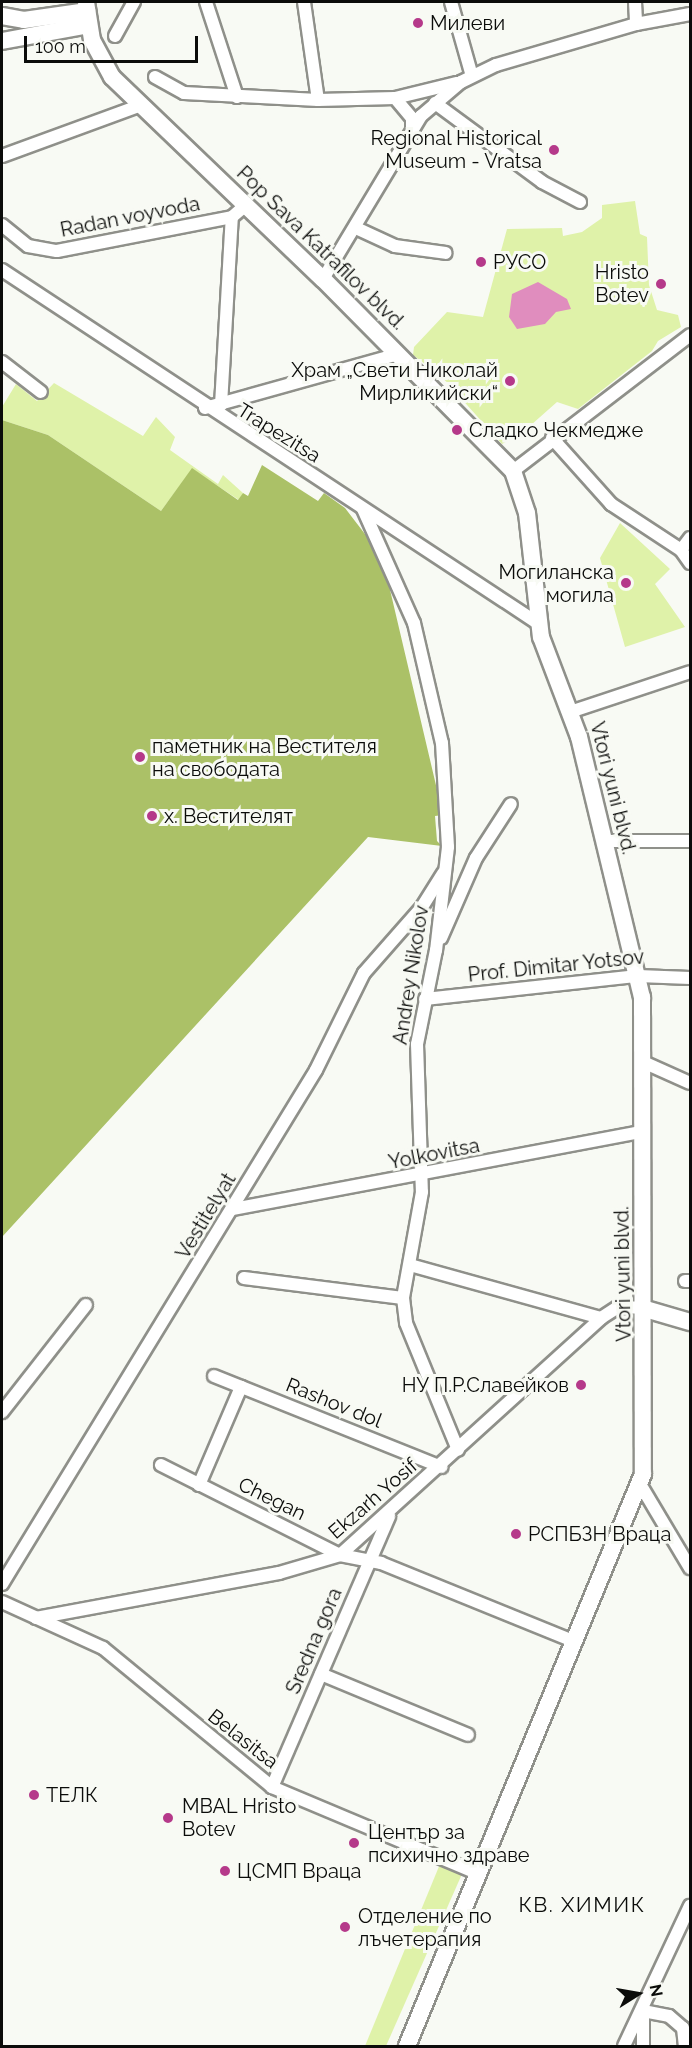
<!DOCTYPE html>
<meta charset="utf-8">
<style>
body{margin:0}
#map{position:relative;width:692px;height:2048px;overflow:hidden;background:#f8faf4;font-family:Raleway,sans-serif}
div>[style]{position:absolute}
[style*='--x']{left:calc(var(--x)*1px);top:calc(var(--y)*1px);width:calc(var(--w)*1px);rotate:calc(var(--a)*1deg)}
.green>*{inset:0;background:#dff2a9}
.forest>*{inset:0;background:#abc167}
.water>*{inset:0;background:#e08dbe}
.roads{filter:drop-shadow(2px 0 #8f908a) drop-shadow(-2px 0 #8f908a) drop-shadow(0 2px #8f908a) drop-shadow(0 -2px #8f908a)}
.street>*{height:12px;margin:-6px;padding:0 6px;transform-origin:6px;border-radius:6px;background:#fff}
.secondary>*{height:16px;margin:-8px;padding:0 8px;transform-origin:8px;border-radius:8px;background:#fff}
.dots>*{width:16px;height:16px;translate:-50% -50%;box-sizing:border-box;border:3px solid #f8faf4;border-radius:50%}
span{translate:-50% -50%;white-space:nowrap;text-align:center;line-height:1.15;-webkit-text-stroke:6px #f8faf4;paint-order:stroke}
.poi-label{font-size:20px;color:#0b0c0a}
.left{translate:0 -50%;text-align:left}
.right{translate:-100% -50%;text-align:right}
.street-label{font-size:20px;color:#0b0c0a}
.neighbourhood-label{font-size:21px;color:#0b0c0a;letter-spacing:1.5px}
.frame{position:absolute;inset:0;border:3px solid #0b0c0a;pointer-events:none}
.north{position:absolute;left:608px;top:1964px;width:60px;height:60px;-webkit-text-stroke:4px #f8faf4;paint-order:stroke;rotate:79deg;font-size:16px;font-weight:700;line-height:24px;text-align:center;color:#0b0c0a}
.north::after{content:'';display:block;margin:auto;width:21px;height:27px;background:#0b0c0a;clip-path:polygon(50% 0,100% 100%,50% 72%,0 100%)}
.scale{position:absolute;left:24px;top:36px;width:174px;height:27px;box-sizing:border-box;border:3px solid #0b0c0a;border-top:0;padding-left:8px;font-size:18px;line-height:21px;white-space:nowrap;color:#0b0c0a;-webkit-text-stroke:4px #f8faf4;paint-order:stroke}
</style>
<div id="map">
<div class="green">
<div style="clip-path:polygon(635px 201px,640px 234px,647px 237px,649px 285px,657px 310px,678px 315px,681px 327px,658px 341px,652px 351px,578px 409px,557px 402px,522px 433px,502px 444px,441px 376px,413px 355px,414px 347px,447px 312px,483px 317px,507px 229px,562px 228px,563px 236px,582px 232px,602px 218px,602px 205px)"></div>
<div style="clip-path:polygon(54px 383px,143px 436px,156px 417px,175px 437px,170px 450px,218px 484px,223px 475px,243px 493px,239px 500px,192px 469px,161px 511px,48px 435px,2px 420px,2px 407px,16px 384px,37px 401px)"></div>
<div style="clip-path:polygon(620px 523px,670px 569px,655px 584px,685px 627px,625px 647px,600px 558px)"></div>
<div style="clip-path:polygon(440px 1864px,462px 1874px,386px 2046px,365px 2046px)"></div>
</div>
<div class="forest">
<div style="clip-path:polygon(2px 420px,48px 435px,161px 511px,192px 468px,238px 500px,243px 493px,248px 496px,262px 465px,318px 501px,324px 493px,345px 508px,368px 538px,387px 577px,443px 815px,435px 816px,437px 841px,442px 846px,368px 837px,2px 1237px)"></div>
</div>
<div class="water">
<div style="clip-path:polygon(538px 282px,567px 299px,571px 309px,556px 312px,545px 324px,517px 329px,509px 317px,512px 294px)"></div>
</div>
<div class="roads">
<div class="street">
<div style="--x:206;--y:2;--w:100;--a:71.9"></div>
<div style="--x:304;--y:2;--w:99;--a:81.9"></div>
<div style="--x:451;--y:2;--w:77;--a:74.2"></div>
<div style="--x:635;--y:2;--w:22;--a:87"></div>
<div style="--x:115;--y:36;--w:39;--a:-61"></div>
<div style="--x:155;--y:77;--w:33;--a:29"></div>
<div style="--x:184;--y:93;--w:134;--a:3"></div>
<div style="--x:318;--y:100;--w:77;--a:-1.5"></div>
<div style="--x:395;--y:98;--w:64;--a:-13.6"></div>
<div style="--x:395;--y:98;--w:26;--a:50"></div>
<div style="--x:412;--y:118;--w:15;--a:90"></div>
<div style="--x:435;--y:103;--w:133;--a:36.4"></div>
<div style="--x:542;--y:182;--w:43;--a:27.8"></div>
<div style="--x:2;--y:156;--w:148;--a:-20.1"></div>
<div style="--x:2;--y:225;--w:33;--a:39"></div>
<div style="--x:28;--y:246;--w:29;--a:10"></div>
<div style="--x:57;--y:251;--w:178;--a:-11"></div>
<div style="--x:232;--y:217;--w:20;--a:-41"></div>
<div style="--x:356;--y:228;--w:43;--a:24.8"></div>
<div style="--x:395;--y:246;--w:51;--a:7.8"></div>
<div style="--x:2;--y:270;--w:643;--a:33.39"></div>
<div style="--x:323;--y:279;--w:190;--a:-59"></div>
<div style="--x:421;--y:116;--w:52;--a:-40.4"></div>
<div style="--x:461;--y:82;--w:39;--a:-26"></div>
<div style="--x:496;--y:65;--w:146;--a:-16.3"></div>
<div style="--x:636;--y:24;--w:55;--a:-10.5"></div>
<div style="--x:2;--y:362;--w:49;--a:37.6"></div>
<div style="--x:221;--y:405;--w:188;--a:-86.7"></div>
<div style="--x:205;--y:408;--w:201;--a:-15.6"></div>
<div style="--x:552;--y:438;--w:89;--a:48.2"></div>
<div style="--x:611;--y:504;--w:84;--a:33.3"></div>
<div style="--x:681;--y:550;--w:16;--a:55"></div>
<div style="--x:513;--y:471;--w:223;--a:-37.5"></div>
<div style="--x:363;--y:509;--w:125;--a:65.9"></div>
<div style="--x:414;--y:623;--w:123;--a:76.9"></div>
<div style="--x:442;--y:743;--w:104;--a:86.7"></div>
<div style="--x:448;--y:847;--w:104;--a:96.6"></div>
<div style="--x:436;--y:950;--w:96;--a:101.4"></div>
<div style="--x:417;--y:1044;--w:148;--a:88.1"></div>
<div style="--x:422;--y:1192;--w:108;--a:100.2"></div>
<div style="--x:403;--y:1298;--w:25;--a:83"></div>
<div style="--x:406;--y:1323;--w:137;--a:67.7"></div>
<div style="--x:681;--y:550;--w:15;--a:-53"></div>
<div style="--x:570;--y:712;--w:126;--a:-18.4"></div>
<div style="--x:605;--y:841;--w:85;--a:0"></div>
<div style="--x:441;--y:938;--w:87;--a:-66.4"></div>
<div style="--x:476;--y:858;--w:64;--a:-57.1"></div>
<div style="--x:425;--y:999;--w:214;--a:-6.2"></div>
<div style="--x:638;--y:976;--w:52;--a:2.2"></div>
<div style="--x:643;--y:1062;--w:51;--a:24.1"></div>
<div style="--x:233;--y:1209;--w:416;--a:-10.7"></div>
<div style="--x:410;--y:1265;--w:198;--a:15.5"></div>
<div style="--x:244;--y:1278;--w:160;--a:7.2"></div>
<div style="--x:685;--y:1281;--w:5;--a:0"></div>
<div style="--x:214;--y:1376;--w:245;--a:21.8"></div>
<div style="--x:2;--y:1412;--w:136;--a:-51.9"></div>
<div style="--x:161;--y:1465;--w:200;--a:26.7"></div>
<div style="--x:340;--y:1555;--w:42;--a:11"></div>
<div style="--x:381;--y:1563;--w:210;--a:22.1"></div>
<div style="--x:640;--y:1484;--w:98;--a:59.2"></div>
<div style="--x:199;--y:1485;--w:107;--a:-66.8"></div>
<div style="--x:2;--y:1584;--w:602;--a:-58.58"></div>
<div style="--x:316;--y:1070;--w:108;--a:-63.7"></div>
<div style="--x:364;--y:973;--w:88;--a:-48.7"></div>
<div style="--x:422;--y:907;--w:40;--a:-58"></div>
<div style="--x:2;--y:1602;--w:111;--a:24.5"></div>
<div style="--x:103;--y:1648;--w:219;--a:39.4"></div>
<div style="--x:272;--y:1787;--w:225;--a:22.8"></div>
<div style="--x:36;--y:1618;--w:247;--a:-10.5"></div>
<div style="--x:279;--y:1573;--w:64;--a:-16.4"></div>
<div style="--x:340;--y:1555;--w:353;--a:-42.2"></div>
<div style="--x:601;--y:1318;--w:20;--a:-33"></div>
<div style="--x:618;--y:1307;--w:24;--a:2"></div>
<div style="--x:321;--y:1674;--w:159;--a:22.5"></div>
<div style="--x:272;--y:1787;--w:295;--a:-66.6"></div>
<div style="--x:624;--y:2046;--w:155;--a:-64.8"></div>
<div style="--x:643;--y:2046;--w:35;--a:-90"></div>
<div style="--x:643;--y:2011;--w:26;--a:11"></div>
<div style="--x:669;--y:2016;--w:18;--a:41"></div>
<div style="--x:683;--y:2028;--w:18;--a:84"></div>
</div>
<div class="secondary">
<div style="--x:86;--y:2;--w:38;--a:81"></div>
<div style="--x:92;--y:40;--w:42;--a:61.6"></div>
<div style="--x:112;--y:77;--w:292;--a:43.8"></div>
<div style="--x:323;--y:279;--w:270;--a:45.3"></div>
<div style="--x:513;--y:471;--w:44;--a:71.6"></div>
<div style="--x:527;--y:513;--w:125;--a:83.6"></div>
<div style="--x:541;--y:637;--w:107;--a:69.2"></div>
<div style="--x:579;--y:737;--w:268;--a:76.4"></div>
<div style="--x:642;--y:997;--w:477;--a:89.9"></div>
<div style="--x:643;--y:1474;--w:619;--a:112.42"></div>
<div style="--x:2;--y:16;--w:22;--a:10"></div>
<div style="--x:24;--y:20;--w:64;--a:-8.1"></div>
<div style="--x:2;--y:41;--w:88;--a:-10.4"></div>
<div style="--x:642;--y:1308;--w:50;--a:16.3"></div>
</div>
</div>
<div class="dots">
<div style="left:418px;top:23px;background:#b5398a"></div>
<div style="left:554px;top:150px;background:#b5398a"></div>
<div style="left:481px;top:262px;background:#b5398a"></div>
<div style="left:661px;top:284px;background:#b5398a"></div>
<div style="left:510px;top:381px;background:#b5398a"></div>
<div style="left:457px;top:430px;background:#b5398a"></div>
<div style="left:626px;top:583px;background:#b5398a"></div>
<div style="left:140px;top:757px;background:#b5398a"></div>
<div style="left:152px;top:816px;background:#b5398a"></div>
<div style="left:581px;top:1385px;background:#b5398a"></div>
<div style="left:516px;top:1534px;background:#b5398a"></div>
<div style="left:34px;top:1795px;background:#b5398a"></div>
<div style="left:168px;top:1818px;background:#b5398a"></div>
<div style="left:354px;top:1843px;background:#b5398a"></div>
<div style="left:225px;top:1871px;background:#b5398a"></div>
<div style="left:345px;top:1927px;background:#b5398a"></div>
</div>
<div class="poi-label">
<span class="left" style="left:430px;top:23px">Милеви</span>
<span class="right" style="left:542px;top:150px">Regional Historical<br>Museum - Vratsa</span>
<span class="left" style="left:493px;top:262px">РУСО</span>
<span class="right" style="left:649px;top:284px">Hristo<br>Botev</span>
<span class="right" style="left:498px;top:382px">Храм „Свети Николай<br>Мирликийски“</span>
<span class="left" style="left:469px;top:430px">Сладко Чекмедже</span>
<span class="right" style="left:614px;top:584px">Могиланска<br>могила</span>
<span class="left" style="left:152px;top:758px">паметник на Вестителя<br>на свободата</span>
<span class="left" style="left:164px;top:816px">х. Вестителят</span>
<span class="right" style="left:569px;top:1385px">НУ П.Р.Славейков</span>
<span class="left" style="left:528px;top:1534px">РСПБЗН Враца</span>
<span class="left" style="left:46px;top:1795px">ТЕЛК</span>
<span class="left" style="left:182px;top:1818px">MBAL Hristo<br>Botev</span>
<span class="left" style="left:368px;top:1844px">Център за<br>психично здраве</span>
<span class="left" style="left:237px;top:1871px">ЦСМП Враца</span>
<span class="left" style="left:358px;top:1928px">Отделение по<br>лъчетерапия</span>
</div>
<div class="street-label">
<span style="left:130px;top:217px;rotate:-11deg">Radan voyvoda</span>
<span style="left:321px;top:248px;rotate:44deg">Pop Sava Katrafilov blvd.</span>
<span style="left:279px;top:433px;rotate:32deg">Trapezitsa</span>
<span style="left:613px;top:788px;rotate:76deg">Vtori yuni blvd.</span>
<span style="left:556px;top:966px;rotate:-6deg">Prof. Dimitar Yotsov</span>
<span style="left:411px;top:975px;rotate:-81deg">Andrey Nikolov</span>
<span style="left:434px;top:1154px;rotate:-11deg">Yolkovitsa</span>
<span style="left:206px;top:1216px;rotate:-59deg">Vestitelyat</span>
<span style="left:623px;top:1274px;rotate:-91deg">Vtori yuni blvd.</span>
<span style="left:334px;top:1403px;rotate:22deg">Rashov dol</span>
<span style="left:272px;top:1499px;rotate:26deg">Chegan</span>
<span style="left:373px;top:1499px;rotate:-41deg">Ekzarh Yosif</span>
<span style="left:314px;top:1641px;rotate:-67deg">Sredna gora</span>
<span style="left:243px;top:1739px;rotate:38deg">Belasitsa</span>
</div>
<div class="neighbourhood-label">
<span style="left:582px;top:1905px">КВ. ХИМИК</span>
</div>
<div class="frame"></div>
<div class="north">N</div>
<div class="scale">100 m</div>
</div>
